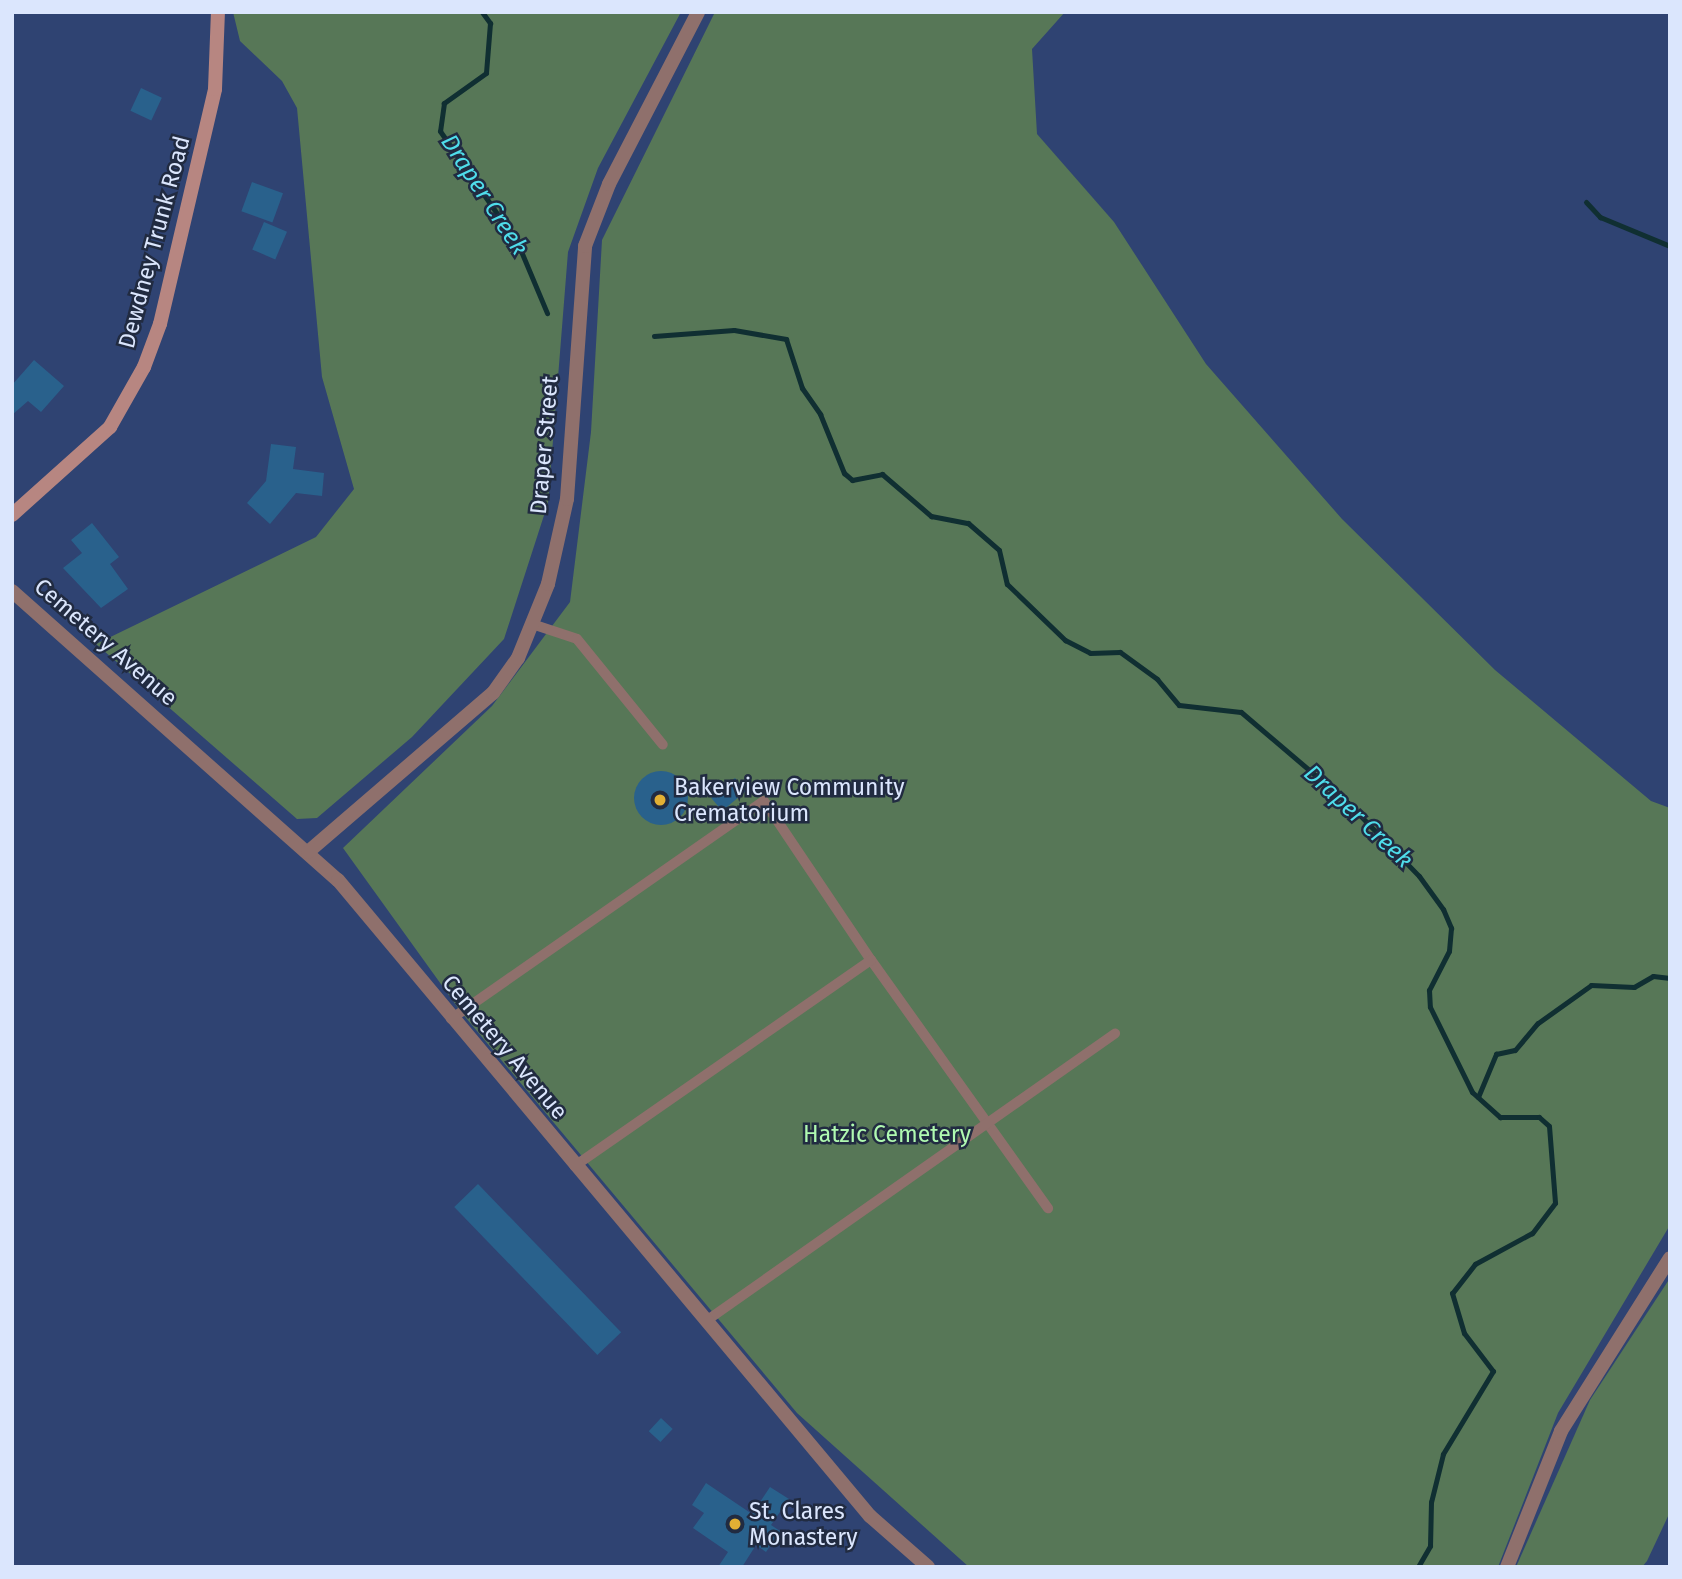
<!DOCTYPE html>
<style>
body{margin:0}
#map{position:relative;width:1682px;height:1579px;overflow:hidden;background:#2f4372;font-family:"Fira Sans",sans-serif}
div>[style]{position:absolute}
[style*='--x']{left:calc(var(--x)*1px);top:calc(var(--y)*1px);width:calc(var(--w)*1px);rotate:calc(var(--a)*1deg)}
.green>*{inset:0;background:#577757}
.stream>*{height:5px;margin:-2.5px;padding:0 2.5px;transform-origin:2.5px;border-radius:2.5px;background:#102f32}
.building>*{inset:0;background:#29618c;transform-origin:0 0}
.round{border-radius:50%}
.lane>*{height:10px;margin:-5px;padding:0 5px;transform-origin:5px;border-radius:5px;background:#8f706c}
.street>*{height:14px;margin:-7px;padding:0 7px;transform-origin:7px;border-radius:7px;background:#8f706c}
.secondary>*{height:14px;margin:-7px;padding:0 7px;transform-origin:7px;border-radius:7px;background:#b78681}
.dots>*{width:19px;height:19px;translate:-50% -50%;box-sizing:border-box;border:4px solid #212b41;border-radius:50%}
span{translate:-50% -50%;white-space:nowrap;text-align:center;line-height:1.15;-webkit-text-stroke:5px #212b41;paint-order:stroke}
.street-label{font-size:23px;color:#dbe6fd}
.poi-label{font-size:23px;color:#dbe6fd}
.left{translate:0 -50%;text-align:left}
.park-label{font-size:23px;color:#b0f9b1}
.water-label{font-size:24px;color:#4fddeb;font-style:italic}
.frame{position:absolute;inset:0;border:14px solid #dbe6fd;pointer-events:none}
</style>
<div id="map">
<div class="green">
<div style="clip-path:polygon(233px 12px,681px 12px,598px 168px,568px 252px,548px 503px,504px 639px,412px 737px,317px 818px,297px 819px,96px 644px,316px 537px,354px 489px,322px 377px,297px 108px,282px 81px,240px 41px)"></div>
<div style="clip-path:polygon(715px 12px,1065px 12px,1032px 49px,1037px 134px,1114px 222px,1206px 364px,1342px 519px,1495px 670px,1651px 801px,1670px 808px,1670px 1225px,1558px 1413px,1498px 1567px,969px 1567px,797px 1413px,461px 1012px,343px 848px,492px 706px,570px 602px,591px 432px,602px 240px)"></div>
<div style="clip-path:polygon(1670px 1278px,1670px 1512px,1647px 1561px,1642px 1567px,1516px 1567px,1590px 1400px)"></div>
</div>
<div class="stream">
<div style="--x:482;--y:12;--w:14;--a:54"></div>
<div style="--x:490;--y:23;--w:50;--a:94.6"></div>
<div style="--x:486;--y:73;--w:52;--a:144.5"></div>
<div style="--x:444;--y:103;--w:28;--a:98"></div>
<div style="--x:440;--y:131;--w:137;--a:55.4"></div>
<div style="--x:518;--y:244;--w:75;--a:67.2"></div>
<div style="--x:1586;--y:202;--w:21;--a:47"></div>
<div style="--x:1600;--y:217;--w:76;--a:22.5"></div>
<div style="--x:654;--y:336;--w:80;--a:-4.3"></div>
<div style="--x:734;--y:330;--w:53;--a:9.8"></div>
<div style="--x:786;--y:339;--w:52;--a:71.9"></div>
<div style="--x:802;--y:388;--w:32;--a:55"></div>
<div style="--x:820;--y:414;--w:64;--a:67.9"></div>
<div style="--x:844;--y:473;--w:11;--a:41"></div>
<div style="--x:852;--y:480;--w:31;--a:-11"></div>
<div style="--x:882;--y:474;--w:65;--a:40.6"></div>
<div style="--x:931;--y:516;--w:38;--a:11"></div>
<div style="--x:968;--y:523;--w:41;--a:41.1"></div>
<div style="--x:999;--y:550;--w:35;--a:77"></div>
<div style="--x:1007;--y:584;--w:81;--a:44"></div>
<div style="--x:1065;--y:640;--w:28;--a:27"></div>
<div style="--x:1090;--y:653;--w:30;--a:-2"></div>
<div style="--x:1120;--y:652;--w:46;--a:36.1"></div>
<div style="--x:1157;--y:679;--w:34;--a:50"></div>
<div style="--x:1179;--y:705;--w:62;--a:6.4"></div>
<div style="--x:1241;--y:712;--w:140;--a:40.4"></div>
<div style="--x:1348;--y:803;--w:102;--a:45.8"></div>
<div style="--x:1419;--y:876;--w:41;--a:54"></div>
<div style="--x:1443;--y:909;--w:21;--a:67"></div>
<div style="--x:1451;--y:928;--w:23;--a:95"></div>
<div style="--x:1449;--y:951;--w:44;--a:117.1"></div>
<div style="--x:1429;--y:990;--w:17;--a:87"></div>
<div style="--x:1430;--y:1007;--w:95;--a:63.7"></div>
<div style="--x:1472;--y:1092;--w:38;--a:42"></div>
<div style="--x:1500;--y:1117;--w:39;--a:0"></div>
<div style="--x:1539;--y:1117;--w:13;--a:42"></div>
<div style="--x:1549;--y:1126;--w:77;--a:85.5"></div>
<div style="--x:1555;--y:1203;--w:38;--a:127"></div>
<div style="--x:1532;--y:1233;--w:65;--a:151.5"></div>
<div style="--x:1475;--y:1264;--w:37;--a:128"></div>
<div style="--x:1452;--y:1293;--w:42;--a:73.3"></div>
<div style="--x:1464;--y:1333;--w:48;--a:52.7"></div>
<div style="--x:1493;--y:1371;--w:97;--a:121.1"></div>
<div style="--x:1443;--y:1454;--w:49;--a:104"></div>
<div style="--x:1431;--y:1502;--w:44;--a:91.3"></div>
<div style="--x:1430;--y:1546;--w:24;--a:120"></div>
<div style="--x:1478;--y:1097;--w:47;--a:-67.3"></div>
<div style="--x:1496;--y:1054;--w:19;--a:-12"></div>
<div style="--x:1515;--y:1050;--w:35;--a:-50"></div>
<div style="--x:1538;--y:1023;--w:65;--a:-35.6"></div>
<div style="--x:1591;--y:985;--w:43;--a:2.7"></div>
<div style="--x:1634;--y:987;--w:22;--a:-30"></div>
<div style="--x:1653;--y:976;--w:17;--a:7"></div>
</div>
<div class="building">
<div style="left:141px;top:88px;width:23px;height:25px;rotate:25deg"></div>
<div style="left:252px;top:182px;width:33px;height:31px;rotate:20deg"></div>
<div style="left:264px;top:222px;width:25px;height:30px;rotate:23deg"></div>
<div style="clip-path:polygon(34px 360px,64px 386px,41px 412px,28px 401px,12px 415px,12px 385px)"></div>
<div style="clip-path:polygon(271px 444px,296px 447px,293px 469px,324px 473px,322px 496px,296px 493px,270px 524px,247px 503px,266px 481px)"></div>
<div style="clip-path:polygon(92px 523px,119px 557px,110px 564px,128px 589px,101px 608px,63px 568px,82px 553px,71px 540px)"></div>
<div class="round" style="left:634px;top:771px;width:54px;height:54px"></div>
<div style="left:735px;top:778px;width:17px;height:31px;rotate:50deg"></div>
<div style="left:478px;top:1184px;width:206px;height:33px;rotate:46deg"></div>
<div style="left:661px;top:1418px;width:16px;height:18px;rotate:43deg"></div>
<div style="clip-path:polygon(706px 1483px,752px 1514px,770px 1487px,789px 1499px,771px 1525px,780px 1531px,766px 1552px,756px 1545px,742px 1567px,718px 1567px,728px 1552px,693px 1528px,704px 1513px,692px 1505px)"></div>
</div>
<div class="lane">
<div style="--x:532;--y:624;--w:47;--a:18.4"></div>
<div style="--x:577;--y:639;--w:136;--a:50.9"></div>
<div style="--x:871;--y:960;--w:305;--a:54.5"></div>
<div style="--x:451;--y:1019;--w:381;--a:-34.9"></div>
<div style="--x:764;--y:801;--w:192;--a:56.1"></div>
<div style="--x:871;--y:960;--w:361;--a:145.2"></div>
<div style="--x:706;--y:1321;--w:500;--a:-35.1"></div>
</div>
<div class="street">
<div style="--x:12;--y:591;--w:436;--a:41.6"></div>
<div style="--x:338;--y:880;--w:829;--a:50.09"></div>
<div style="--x:870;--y:1516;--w:77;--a:41.3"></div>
<div style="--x:308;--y:852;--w:244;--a:-40.7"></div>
<div style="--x:493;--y:693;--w:43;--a:-54.5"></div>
<div style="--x:518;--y:658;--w:80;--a:-67.9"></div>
<div style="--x:548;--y:584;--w:87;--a:-77.4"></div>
<div style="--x:567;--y:499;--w:254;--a:-85.9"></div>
<div style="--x:585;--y:246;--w:66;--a:-68.8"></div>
<div style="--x:609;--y:184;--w:194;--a:-62.6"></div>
<div style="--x:1507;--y:1567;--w:146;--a:-68.3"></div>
<div style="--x:1561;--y:1431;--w:204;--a:-57.8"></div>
</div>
<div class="secondary">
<div style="--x:12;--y:515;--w:132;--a:-41.9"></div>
<div style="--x:110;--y:427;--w:69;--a:-60.5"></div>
<div style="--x:144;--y:367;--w:46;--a:-69.6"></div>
<div style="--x:160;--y:324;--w:241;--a:-76.8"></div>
<div style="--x:215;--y:89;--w:77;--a:-87.8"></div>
</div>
<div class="dots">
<div style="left:660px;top:800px;background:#e2af34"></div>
<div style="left:735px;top:1524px;background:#e2af34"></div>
</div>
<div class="street-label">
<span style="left:154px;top:242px;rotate:-75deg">Dewdney Trunk Road</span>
<span style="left:544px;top:445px;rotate:-85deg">Draper Street</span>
<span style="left:106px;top:642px;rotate:41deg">Cemetery Avenue</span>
<span style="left:505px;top:1047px;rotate:50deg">Cemetery Avenue</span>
</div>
<div class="poi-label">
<span class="left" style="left:674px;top:800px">Bakerview Community<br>Crematorium</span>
<span class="left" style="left:749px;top:1524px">St. Clares<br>Monastery</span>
</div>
<div class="park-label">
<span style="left:887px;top:1134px">Hatzic Cemetery</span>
</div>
<div class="water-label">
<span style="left:484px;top:195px;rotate:57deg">Draper Creek</span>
<span style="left:1358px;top:817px;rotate:43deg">Draper Creek</span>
</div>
<div class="frame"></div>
</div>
